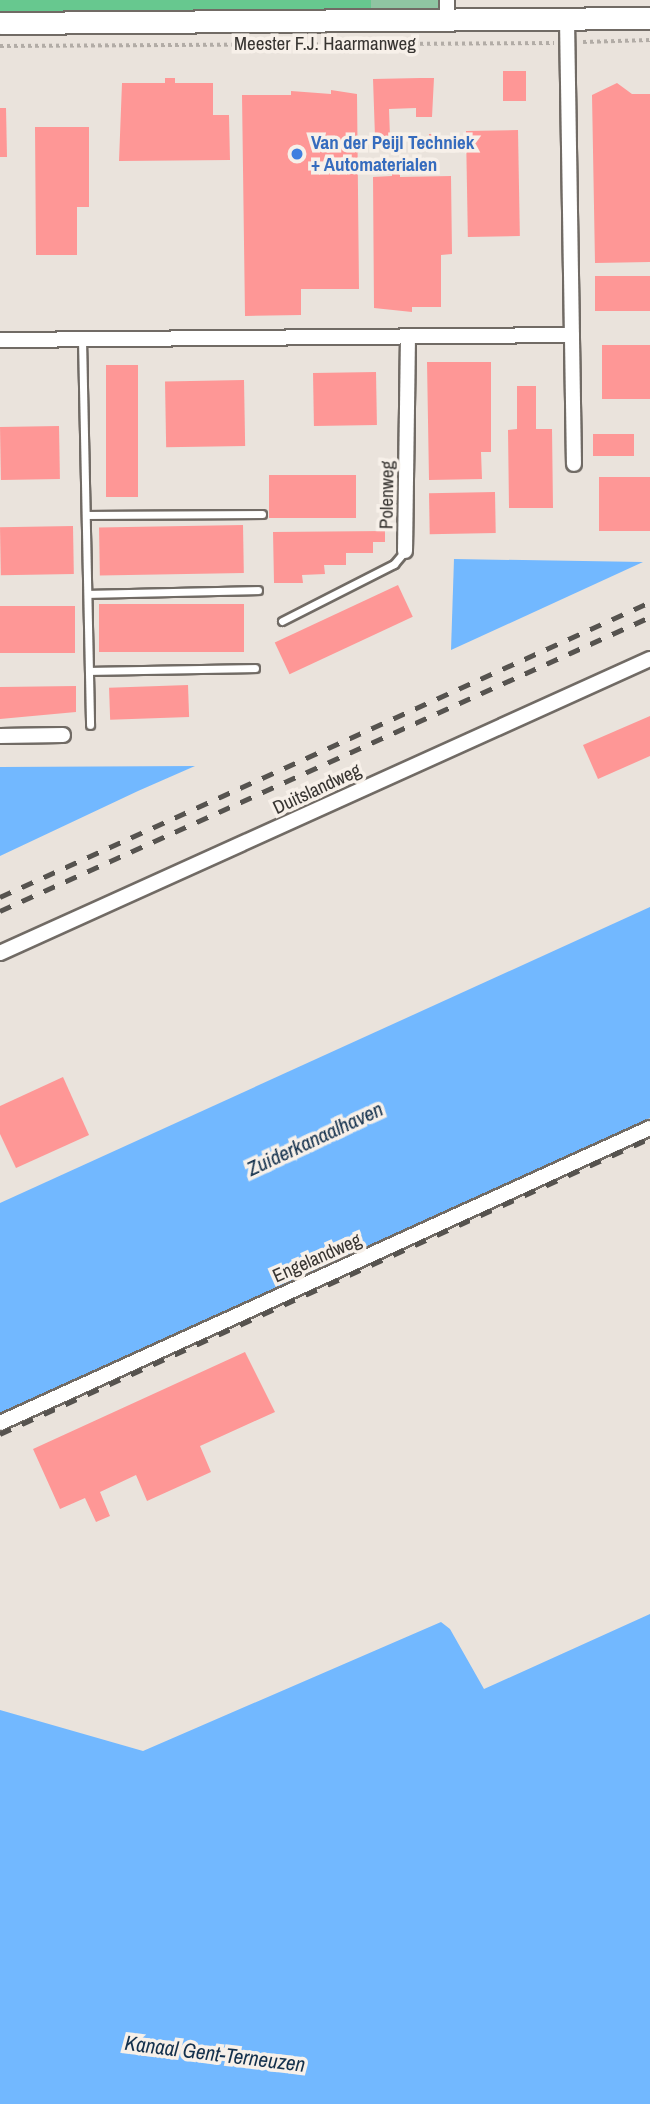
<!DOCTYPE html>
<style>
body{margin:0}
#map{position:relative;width:650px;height:2104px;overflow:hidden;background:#eae3dc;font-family:"Archivo Narrow",sans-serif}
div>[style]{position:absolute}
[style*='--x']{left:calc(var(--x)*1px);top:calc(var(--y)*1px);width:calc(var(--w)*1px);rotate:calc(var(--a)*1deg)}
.green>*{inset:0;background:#8fc5a2;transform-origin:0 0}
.forest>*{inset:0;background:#67c88f}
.water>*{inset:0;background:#72b8ff}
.building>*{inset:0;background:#fe9796;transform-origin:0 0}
.path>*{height:3.5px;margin-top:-1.75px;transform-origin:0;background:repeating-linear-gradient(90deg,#b2aca6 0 3.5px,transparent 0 7px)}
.roads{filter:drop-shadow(2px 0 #716b65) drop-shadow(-2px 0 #716b65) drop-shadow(0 2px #716b65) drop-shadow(0 -2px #716b65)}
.service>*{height:7px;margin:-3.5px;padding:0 3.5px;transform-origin:3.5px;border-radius:3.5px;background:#fff}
.minor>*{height:14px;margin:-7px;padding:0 7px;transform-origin:7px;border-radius:7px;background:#fff}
.secondary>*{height:21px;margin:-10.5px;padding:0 10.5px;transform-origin:10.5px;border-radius:10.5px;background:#fff}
.rail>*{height:5px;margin-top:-2.5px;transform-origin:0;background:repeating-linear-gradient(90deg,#56534f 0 12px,transparent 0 24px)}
.dots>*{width:19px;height:19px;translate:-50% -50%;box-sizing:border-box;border:4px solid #f7f0e9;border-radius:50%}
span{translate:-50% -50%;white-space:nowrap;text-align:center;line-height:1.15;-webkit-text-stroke:7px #f7f0e9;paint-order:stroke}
.street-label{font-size:19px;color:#373431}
.shop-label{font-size:19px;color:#366cbe;font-weight:700}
.left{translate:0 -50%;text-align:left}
.water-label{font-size:21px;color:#13304c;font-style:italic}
</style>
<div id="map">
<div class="green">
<div style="left:371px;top:0;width:70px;height:9px"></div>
</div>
<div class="forest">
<div style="clip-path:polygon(0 0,371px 0,371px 9px,0 14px)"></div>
</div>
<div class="water">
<div style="clip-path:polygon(454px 559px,643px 562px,451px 650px)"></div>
<div style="clip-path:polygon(195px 766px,138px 791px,0 856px,0 767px)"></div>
<div style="clip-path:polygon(650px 907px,650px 1118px,0 1416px,0 1203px)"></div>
<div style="clip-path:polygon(650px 1614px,650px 2104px,0 2104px,0 1710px,143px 1751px,441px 1622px,450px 1629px,484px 1689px)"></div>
</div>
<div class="building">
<div style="left:503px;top:71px;width:23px;height:30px"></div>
<div style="clip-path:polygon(165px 78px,175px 78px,175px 83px,213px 83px,213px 115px,229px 115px,230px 160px,119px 161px,122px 83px,165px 83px)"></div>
<div style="clip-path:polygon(420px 78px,434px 78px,432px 117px,416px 117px,416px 108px,389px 109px,390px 137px,375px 137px,373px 79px)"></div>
<div style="clip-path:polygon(617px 83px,632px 94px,650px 94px,650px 262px,595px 263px,592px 95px)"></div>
<div style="clip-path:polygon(331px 90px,357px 94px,359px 289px,301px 289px,301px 315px,245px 316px,242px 95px,291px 95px,291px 91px,331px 94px)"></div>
<div style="clip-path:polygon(0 108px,6px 108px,7px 157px,0 157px)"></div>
<div style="clip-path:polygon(35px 127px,89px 127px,89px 207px,77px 207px,77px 255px,36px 255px)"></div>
<div style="left:518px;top:130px;width:106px;height:52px;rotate:89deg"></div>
<div style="left:429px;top:134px;width:9px;height:14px"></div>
<div style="clip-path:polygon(392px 171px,400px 171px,400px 177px,451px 176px,452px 254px,441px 255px,441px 307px,412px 307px,412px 312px,374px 308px,373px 177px,392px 176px)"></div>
<div style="left:650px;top:276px;width:35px;height:55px;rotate:90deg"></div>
<div style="left:650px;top:345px;width:54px;height:48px;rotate:90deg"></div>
<div style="clip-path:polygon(427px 362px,491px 362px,491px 452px,481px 452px,482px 479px,429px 480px)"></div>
<div style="left:106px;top:365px;width:32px;height:132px"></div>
<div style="left:376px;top:372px;width:53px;height:63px;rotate:89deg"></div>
<div style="left:244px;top:380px;width:66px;height:79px;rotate:89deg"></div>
<div style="clip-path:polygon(517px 386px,536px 386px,536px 429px,552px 429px,553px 508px,509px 508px,508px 430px,517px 429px)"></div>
<div style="left:59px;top:426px;width:53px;height:59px;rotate:89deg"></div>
<div style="left:593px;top:434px;width:41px;height:22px"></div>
<div style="left:269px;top:475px;width:87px;height:43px"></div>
<div style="left:650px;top:477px;width:54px;height:51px;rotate:90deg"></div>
<div style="left:495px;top:492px;width:41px;height:66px;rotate:89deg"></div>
<div style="left:243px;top:525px;width:48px;height:144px;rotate:89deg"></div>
<div style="left:73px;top:526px;width:48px;height:73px;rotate:89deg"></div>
<div style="clip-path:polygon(385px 531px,385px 542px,373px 542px,373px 553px,346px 553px,346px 565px,324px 565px,325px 574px,302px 575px,303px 583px,274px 583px,273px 532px)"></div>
<div style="left:398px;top:585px;width:35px;height:136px;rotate:65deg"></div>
<div style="left:244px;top:604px;width:48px;height:145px;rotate:90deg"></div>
<div style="left:75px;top:606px;width:47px;height:75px;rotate:90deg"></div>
<div style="left:188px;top:685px;width:32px;height:79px;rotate:88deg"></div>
<div style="clip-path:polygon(76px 686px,76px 712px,0 719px,0 687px)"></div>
<div style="clip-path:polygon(650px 716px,650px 756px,598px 779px,583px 745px)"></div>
<div style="clip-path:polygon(63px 1077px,89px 1135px,16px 1168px,0 1134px,0 1106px)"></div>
<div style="clip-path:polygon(245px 1352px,275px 1412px,200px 1446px,211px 1472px,147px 1501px,136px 1475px,100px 1492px,110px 1516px,96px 1522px,85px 1498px,60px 1509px,33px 1449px)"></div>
</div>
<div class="path">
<div style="--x:583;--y:42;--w:67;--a:-1.7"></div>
<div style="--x:0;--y:46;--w:554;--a:-0.31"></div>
</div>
<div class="roads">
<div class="service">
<div style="--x:82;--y:339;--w:386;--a:88.8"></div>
<div style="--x:86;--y:515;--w:176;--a:-0.3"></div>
<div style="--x:88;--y:594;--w:170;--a:-1.3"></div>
<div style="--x:282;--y:621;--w:126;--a:-27"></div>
<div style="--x:394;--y:564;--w:17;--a:-50"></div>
<div style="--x:89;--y:671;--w:166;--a:-1"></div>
</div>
<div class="minor">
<div style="--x:447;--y:18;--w:18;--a:-90"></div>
<div style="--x:567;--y:20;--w:444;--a:89.1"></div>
<div style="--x:0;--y:340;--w:572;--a:-0.5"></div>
<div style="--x:405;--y:551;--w:213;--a:-89.2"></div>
<div style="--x:0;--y:736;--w:63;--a:-0.9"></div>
<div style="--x:0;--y:953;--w:713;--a:-24.34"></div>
<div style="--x:0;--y:1423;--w:714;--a:-24.41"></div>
</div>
<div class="secondary">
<div style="--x:0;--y:23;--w:650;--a:-0.44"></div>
</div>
</div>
<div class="rail">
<div style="--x:0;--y:897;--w:714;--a:-24.41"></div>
<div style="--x:0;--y:911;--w:713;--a:-24.34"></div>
<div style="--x:0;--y:1434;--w:714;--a:-24.48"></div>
</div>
<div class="dots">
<div style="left:297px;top:154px;background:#3f7fe0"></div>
</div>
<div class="street-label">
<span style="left:325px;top:44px">Meester F.J. Haarmanweg</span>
<span style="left:387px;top:495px;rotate:-89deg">Polenweg</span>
<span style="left:317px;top:789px;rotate:-25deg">Duitslandweg</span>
<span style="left:317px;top:1258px;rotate:-24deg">Engelandweg</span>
</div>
<div class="shop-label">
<span class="left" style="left:311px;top:154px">Van der Peijl Techniek<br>+ Automaterialen</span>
</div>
<div class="water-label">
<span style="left:315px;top:1139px;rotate:-25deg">Zuiderkanaalhaven</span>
<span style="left:215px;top:2054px;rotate:7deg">Kanaal Gent-Terneuzen</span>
</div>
</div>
